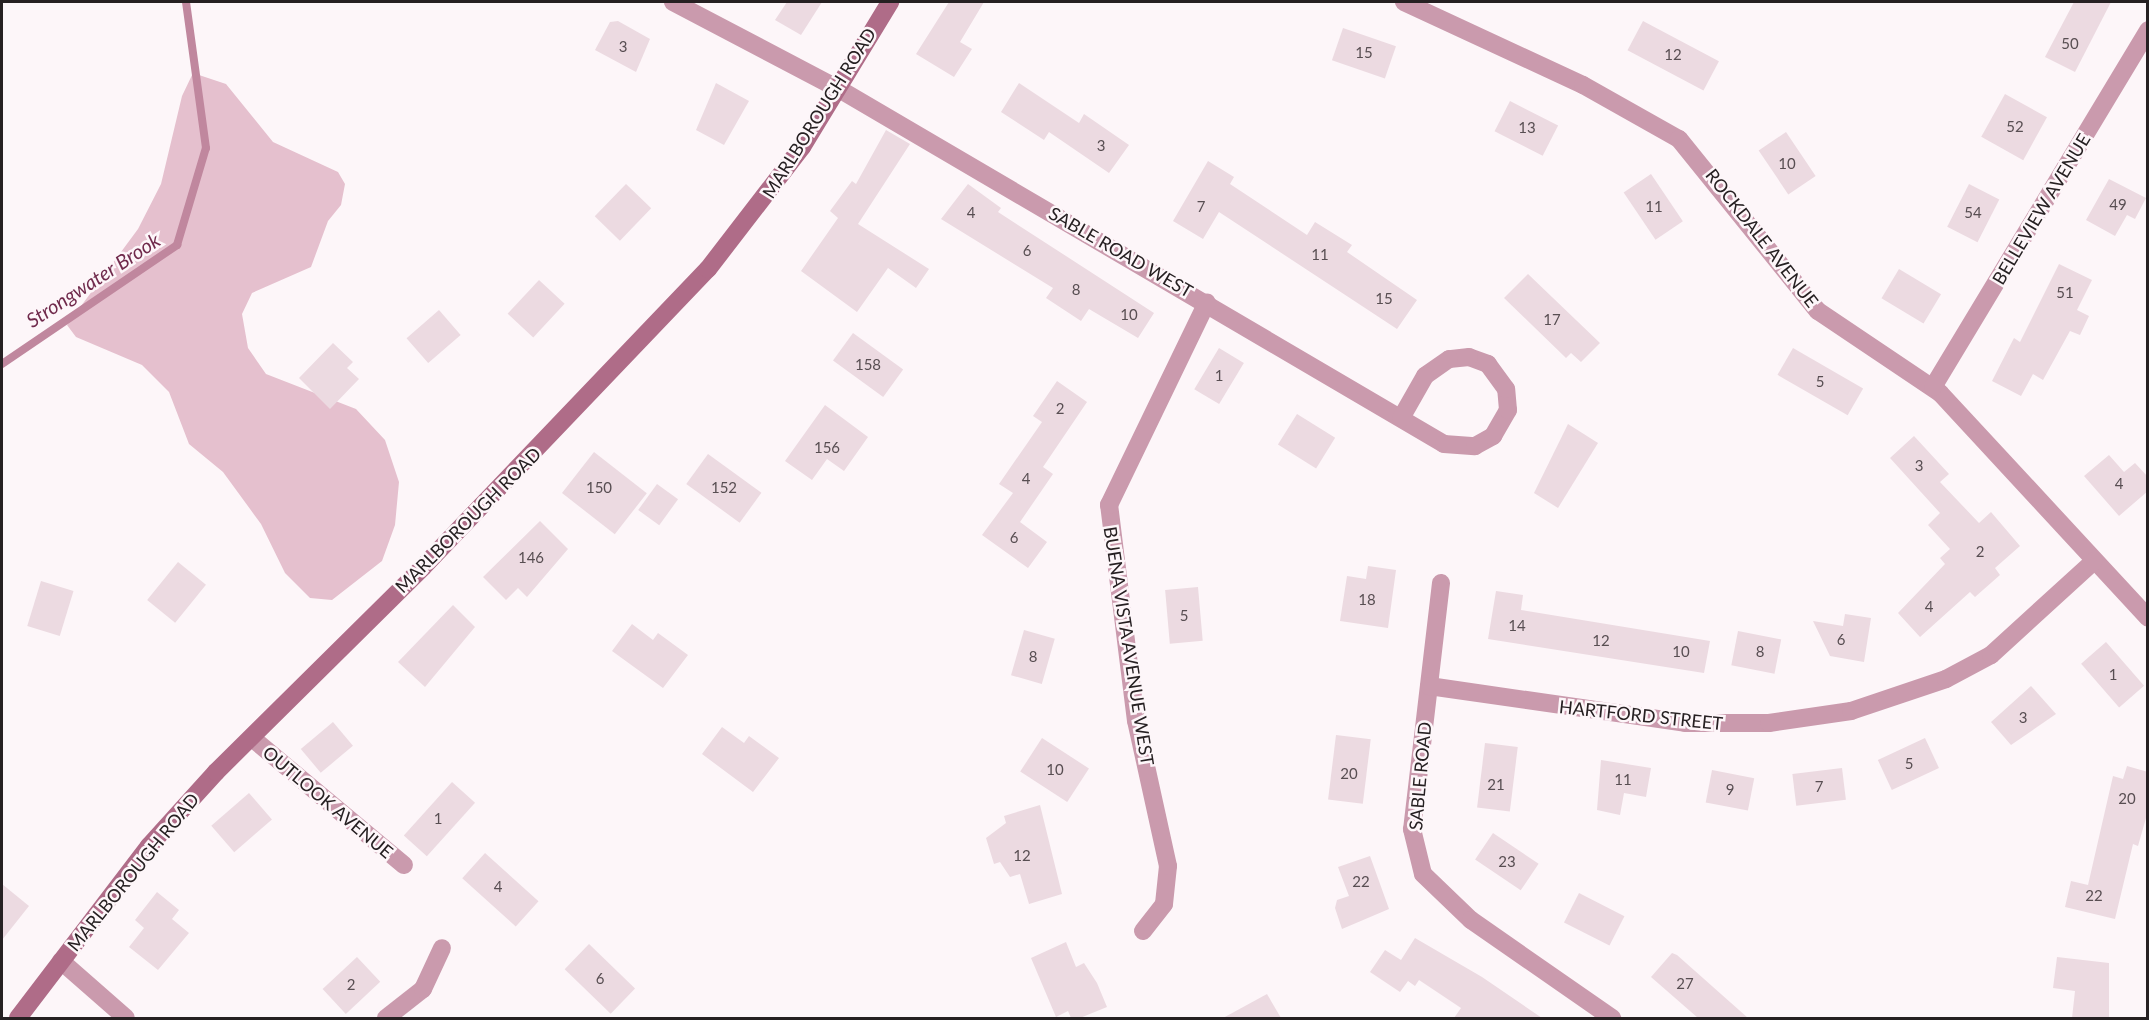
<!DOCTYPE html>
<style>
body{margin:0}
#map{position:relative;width:2149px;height:1020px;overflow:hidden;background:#fdf6f9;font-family:Lato,sans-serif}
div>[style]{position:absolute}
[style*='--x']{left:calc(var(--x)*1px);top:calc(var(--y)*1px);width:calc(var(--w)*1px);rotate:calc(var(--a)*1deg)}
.green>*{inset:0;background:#e5c0ce}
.stream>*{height:8px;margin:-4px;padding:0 4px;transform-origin:4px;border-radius:4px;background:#c0879e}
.building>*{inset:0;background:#ecdae1;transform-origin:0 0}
.street>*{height:18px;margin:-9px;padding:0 9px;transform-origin:9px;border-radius:9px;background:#ca9aad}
.secondary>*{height:18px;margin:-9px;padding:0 9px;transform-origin:9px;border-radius:9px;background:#af6c88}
span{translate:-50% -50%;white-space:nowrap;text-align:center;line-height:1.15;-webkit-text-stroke:5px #fdf6f9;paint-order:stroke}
.number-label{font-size:15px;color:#584e52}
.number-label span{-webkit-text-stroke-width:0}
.street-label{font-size:18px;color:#262022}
.water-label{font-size:20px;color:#702a4c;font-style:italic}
.frame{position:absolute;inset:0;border:3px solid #262022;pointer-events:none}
</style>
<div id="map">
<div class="green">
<div style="clip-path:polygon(193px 73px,226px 84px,273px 142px,338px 172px,345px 184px,341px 205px,328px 221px,311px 267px,252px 293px,242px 314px,248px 348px,266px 374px,356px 409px,385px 440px,399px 482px,395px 525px,382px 561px,332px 600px,310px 598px,285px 573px,261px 524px,223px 472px,189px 444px,169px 392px,142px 365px,76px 337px,67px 325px,138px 229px,161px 184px,182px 96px)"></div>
</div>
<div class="stream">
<div style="--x:2;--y:364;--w:212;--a:-34.2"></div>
<div style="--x:177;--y:245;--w:101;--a:-73.4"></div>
<div style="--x:206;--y:148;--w:147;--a:-97.8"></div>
</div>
<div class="building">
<div style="clip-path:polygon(787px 2px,822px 2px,801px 35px,775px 20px)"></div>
<div style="clip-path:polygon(949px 2px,984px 2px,960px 42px,972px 49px,954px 77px,916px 54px)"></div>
<div style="clip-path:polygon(2074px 2px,2111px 2px,2075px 72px,2045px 57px)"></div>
<div style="clip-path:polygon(618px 21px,650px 39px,636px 72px,595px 50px,610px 22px)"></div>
<div style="left:1643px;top:21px;width:86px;height:33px;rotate:28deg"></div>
<div style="left:1343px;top:28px;width:56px;height:34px;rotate:19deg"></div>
<div style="clip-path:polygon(716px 83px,749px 101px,724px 145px,696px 130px)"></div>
<div style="clip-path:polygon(1019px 83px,1079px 123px,1084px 114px,1129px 145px,1109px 173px,1049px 132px,1044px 140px,1001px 112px)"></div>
<div style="left:2005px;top:94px;width:48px;height:49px;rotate:29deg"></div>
<div style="left:1510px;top:101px;width:54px;height:34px;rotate:27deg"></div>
<div style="clip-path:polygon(886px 130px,910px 144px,858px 224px,929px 269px,916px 288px,888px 268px,857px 312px,801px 271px,838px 218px,830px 211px,852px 181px,856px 184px)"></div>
<div style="left:1786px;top:132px;width:53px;height:33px;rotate:56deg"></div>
<div style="clip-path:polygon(1208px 161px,1234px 177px,1230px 184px,1307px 235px,1315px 222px,1352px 245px,1347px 252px,1417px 300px,1397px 329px,1219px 212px,1203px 239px,1173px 221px)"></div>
<div style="left:1651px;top:174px;width:57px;height:33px;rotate:56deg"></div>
<div style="clip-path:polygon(2109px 179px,2146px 198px,2135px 219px,2127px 215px,2115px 236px,2086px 220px)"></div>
<div style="left:626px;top:184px;width:35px;height:45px;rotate:44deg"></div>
<div style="clip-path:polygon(968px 184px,1001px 208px,998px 212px,1154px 313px,1138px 338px,1089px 309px,1081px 321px,1046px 298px,1053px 288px,941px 219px)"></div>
<div style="left:1969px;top:184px;width:34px;height:48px;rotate:27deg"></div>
<div style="clip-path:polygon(2059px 264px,2092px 280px,2077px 310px,2089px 316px,2080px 335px,2070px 331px,2043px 380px,2033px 374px,2021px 396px,1992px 381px,2014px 338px,2020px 342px)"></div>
<div style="left:1899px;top:269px;width:49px;height:34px;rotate:31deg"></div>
<div style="clip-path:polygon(1528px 274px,1600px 343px,1581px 362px,1571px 353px,1566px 358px,1504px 298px)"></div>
<div style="left:539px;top:280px;width:35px;height:46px;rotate:43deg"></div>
<div style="left:439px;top:310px;width:33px;height:43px;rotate:49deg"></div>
<div style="left:853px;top:333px;width:62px;height:34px;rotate:36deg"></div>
<div style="clip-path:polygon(333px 343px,353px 362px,347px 368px,359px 379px,330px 409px,299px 378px)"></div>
<div style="left:1219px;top:348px;width:29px;height:48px;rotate:31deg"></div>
<div style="left:1793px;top:348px;width:81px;height:31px;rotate:30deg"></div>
<div style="clip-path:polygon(1057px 381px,1087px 402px,1043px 467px,1053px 474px,1020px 522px,1047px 542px,1028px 568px,982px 535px,1013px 493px,999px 484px,1042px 422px,1033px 416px)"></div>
<div style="clip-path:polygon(825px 405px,868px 437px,844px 471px,827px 459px,812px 480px,785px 461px)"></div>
<div style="left:1297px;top:414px;width:45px;height:36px;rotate:32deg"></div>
<div style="clip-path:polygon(1568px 424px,1598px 443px,1558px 508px,1534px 493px)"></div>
<div style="clip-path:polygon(1914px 436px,1949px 474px,1940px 482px,1979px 523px,1991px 512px,2020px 546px,1995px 568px,2000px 575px,1975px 597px,1970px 592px,1920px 637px,1898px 613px,1945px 564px,1940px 558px,1950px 549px,1928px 525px,1940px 513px,1890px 458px)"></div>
<div style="left:594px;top:452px;width:67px;height:52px;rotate:38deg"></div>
<div style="left:708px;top:454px;width:66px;height:37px;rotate:36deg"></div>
<div style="clip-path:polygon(2109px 455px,2124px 472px,2135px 463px,2148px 477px,2148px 491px,2119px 516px,2084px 476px)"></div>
<div style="left:657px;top:484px;width:26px;height:32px;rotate:36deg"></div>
<div style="clip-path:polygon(540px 521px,568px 549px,527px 597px,518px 588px,506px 600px,483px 577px)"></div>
<div style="left:178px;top:562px;width:36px;height:49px;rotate:39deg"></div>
<div style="clip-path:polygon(1368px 566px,1396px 570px,1388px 628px,1340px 621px,1347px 576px,1366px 579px)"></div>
<div style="left:41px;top:581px;width:34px;height:47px;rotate:17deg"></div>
<div style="left:1198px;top:587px;width:54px;height:33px;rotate:85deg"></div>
<div style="clip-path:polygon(1496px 591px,1523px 595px,1521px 610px,1710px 641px,1704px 673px,1488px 639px)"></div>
<div style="clip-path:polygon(453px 605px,475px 627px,425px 687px,398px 662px)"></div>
<div style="clip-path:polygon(1845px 614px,1871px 618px,1864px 662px,1830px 656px,1813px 621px,1843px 626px)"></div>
<div style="clip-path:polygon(632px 624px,653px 640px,658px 633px,688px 655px,663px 688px,612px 651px)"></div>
<div style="left:1024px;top:630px;width:32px;height:47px;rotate:16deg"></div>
<div style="left:1738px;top:631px;width:44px;height:35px;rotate:11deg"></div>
<div style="left:2106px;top:642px;width:58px;height:33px;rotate:49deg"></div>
<div style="clip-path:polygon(2031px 686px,2056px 714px,2011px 745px,1991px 722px)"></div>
<div style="left:333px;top:722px;width:31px;height:42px;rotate:50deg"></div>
<div style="clip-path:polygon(722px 727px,744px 743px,749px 736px,779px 758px,753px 792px,702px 754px)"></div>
<div style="left:1336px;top:735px;width:35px;height:65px;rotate:7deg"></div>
<div style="left:1042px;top:738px;width:56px;height:40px;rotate:33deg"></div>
<div style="left:1925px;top:738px;width:33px;height:52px;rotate:65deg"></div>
<div style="left:1485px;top:743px;width:33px;height:65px;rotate:7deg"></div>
<div style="clip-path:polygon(1601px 760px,1651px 768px,1646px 797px,1624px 793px,1620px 815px,1597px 810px)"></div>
<div style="clip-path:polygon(2127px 766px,2148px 772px,2148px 811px,2138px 846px,2133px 844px,2115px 919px,2065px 907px,2071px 881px,2088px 885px,2113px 776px,2123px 779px)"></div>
<div style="left:1842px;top:768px;width:32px;height:50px;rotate:83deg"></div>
<div style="left:1712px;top:770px;width:43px;height:33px;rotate:11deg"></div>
<div style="left:452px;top:782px;width:31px;height:72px;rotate:42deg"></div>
<div style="left:249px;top:793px;width:35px;height:50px;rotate:49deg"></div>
<div style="clip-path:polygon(1040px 805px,1062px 894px,1029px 904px,1020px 874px,1010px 877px,1000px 862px,994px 864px,986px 838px,1006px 823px,1004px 816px)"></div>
<div style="left:1493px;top:833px;width:55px;height:32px;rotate:34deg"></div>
<div style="left:485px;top:853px;width:72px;height:34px;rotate:42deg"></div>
<div style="clip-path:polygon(1370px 856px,1389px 909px,1342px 929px,1335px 908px,1337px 900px,1349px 896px,1338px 867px)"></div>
<div style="clip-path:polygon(2px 884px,29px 906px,2px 940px)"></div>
<div style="clip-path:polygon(157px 892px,179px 910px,172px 919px,189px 933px,158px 970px,129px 947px,144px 928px,135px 920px)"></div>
<div style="left:1579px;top:893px;width:51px;height:33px;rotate:27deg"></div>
<div style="clip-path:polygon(1415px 938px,1482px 977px,1542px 1018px,1454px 1018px,1461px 1008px,1419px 980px,1415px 986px,1408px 981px,1400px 992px,1370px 972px,1385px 950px,1401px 960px)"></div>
<div style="clip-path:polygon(1066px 942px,1076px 967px,1084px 963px,1097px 983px,1107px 1007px,1080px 1018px,1071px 1018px,1068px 1011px,1056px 1017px,1031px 958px)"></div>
<div style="left:589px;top:944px;width:64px;height:35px;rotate:44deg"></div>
<div style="clip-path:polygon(1672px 953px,1677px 955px,1748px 1018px,1698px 1018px,1651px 977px)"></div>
<div style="left:357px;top:957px;width:34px;height:47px;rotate:47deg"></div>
<div style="clip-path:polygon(2057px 957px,2109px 963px,2109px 1018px,2072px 1018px,2075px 991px,2053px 988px)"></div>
<div style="clip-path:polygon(1267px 994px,1281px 1018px,1223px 1018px)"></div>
</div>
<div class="street">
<div style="--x:673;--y:2;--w:187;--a:27.7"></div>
<div style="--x:839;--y:89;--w:701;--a:30.4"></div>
<div style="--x:1444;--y:444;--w:31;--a:4"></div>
<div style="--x:1475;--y:446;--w:21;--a:-29"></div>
<div style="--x:1493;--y:436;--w:30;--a:-60"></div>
<div style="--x:1508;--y:410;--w:21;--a:-95"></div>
<div style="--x:1506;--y:389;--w:31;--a:-126"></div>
<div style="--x:1488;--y:364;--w:20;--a:-160"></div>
<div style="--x:1469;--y:357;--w:20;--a:174"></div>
<div style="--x:1449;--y:359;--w:29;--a:145"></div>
<div style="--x:1425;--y:376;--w:48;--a:119.7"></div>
<div style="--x:1404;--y:2;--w:197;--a:24.9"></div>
<div style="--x:1583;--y:85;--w:110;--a:29.4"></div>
<div style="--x:1679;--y:139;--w:221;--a:51.1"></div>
<div style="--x:1818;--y:311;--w:147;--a:33.9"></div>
<div style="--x:1940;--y:393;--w:306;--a:47.2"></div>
<div style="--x:1933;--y:387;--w:417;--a:-58.9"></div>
<div style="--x:1441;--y:583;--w:248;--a:96.7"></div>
<div style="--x:1412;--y:829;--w:46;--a:76.3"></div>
<div style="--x:1423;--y:874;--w:66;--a:43.8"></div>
<div style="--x:1471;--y:920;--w:172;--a:34.8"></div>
<div style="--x:1429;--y:686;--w:259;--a:8.2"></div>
<div style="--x:1685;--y:723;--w:84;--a:0"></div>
<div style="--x:1769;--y:723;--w:83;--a:-8.3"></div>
<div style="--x:1851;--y:711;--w:100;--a:-18.6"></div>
<div style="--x:1946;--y:679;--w:51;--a:-28.1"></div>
<div style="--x:1991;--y:655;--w:139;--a:-42.4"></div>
<div style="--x:252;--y:738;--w:198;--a:39.9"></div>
<div style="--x:1143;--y:931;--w:34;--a:-52"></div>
<div style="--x:1164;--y:904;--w:38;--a:-84"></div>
<div style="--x:1168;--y:866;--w:148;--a:-102.4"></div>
<div style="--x:1136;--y:721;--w:218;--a:-97.1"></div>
<div style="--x:1109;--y:505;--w:225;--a:-64.2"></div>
<div style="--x:61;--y:961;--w:86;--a:41.2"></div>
<div style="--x:386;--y:1018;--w:47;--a:-38.1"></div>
<div style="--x:423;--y:989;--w:45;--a:-65.1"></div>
</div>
<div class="secondary">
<div style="--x:18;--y:1018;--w:216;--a:-52.7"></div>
<div style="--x:149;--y:846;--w:100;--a:-47.8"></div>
<div style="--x:216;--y:772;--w:291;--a:-44.7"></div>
<div style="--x:423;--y:567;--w:412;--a:-46.3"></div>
<div style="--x:708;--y:269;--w:154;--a:-52.4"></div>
<div style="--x:802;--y:147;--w:170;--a:-58.7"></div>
</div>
<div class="number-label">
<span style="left:2070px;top:44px">50</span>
<span style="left:623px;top:47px">3</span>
<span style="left:1364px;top:53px">15</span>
<span style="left:1673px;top:55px">12</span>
<span style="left:2015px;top:127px">52</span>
<span style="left:1527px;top:128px">13</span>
<span style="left:1101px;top:146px">3</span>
<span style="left:1787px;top:164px">10</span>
<span style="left:2118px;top:205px">49</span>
<span style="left:1201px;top:207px">7</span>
<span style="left:1654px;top:207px">11</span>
<span style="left:971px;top:213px">4</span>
<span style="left:1973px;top:213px">54</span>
<span style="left:1027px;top:251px">6</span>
<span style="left:1320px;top:255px">11</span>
<span style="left:1076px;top:290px">8</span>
<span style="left:2065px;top:293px">51</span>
<span style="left:1384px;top:299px">15</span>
<span style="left:1129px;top:315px">10</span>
<span style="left:1552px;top:320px">17</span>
<span style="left:868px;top:365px">158</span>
<span style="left:1219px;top:376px">1</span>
<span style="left:1820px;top:382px">5</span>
<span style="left:1060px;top:409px">2</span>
<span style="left:827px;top:448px">156</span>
<span style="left:1919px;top:466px">3</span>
<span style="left:1026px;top:479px">4</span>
<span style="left:2119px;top:484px">4</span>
<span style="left:599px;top:488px">150</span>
<span style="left:724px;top:488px">152</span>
<span style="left:1014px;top:538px">6</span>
<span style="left:1980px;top:552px">2</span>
<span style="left:531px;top:558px">146</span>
<span style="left:1367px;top:600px">18</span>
<span style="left:1929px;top:607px">4</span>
<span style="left:1184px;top:616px">5</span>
<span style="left:1517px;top:626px">14</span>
<span style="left:1841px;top:640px">6</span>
<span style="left:1601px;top:641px">12</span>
<span style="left:1681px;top:652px">10</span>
<span style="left:1760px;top:652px">8</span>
<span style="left:1033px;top:657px">8</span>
<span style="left:2113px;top:675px">1</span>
<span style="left:2023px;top:718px">3</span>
<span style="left:1909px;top:764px">5</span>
<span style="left:1055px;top:770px">10</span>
<span style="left:1349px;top:774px">20</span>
<span style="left:1623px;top:780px">11</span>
<span style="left:1496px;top:785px">21</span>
<span style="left:1819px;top:787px">7</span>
<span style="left:1730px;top:790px">9</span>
<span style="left:2127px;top:799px">20</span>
<span style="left:438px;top:819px">1</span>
<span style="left:1022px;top:856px">12</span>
<span style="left:1507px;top:862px">23</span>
<span style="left:1361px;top:882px">22</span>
<span style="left:498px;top:887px">4</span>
<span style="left:2094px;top:896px">22</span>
<span style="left:600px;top:979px">6</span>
<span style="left:1685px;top:984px">27</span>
<span style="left:351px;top:985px">2</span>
</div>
<div class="street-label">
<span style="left:819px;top:113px;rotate:-58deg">MARLBOROUGH ROAD</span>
<span style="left:2041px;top:209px;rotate:-59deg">BELLEVIEW AVENUE</span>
<span style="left:1762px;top:238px;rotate:52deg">ROCKDALE AVENUE</span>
<span style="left:1121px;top:252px;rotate:30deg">SABLE ROAD WEST</span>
<span style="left:468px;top:520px;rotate:-45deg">MARLBOROUGH ROAD</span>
<span style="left:1129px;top:646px;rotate:81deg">BUENA VISTA AVENUE WEST</span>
<span style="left:1641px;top:715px;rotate:6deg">HARTFORD STREET</span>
<span style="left:1420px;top:776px;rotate:-85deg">SABLE ROAD</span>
<span style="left:328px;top:802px;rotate:40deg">OUTLOOK AVENUE</span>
<span style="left:133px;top:872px;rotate:-51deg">MARLBOROUGH ROAD</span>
</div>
<div class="water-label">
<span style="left:93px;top:280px;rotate:-33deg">Strongwater Brook</span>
</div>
<div class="frame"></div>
</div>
